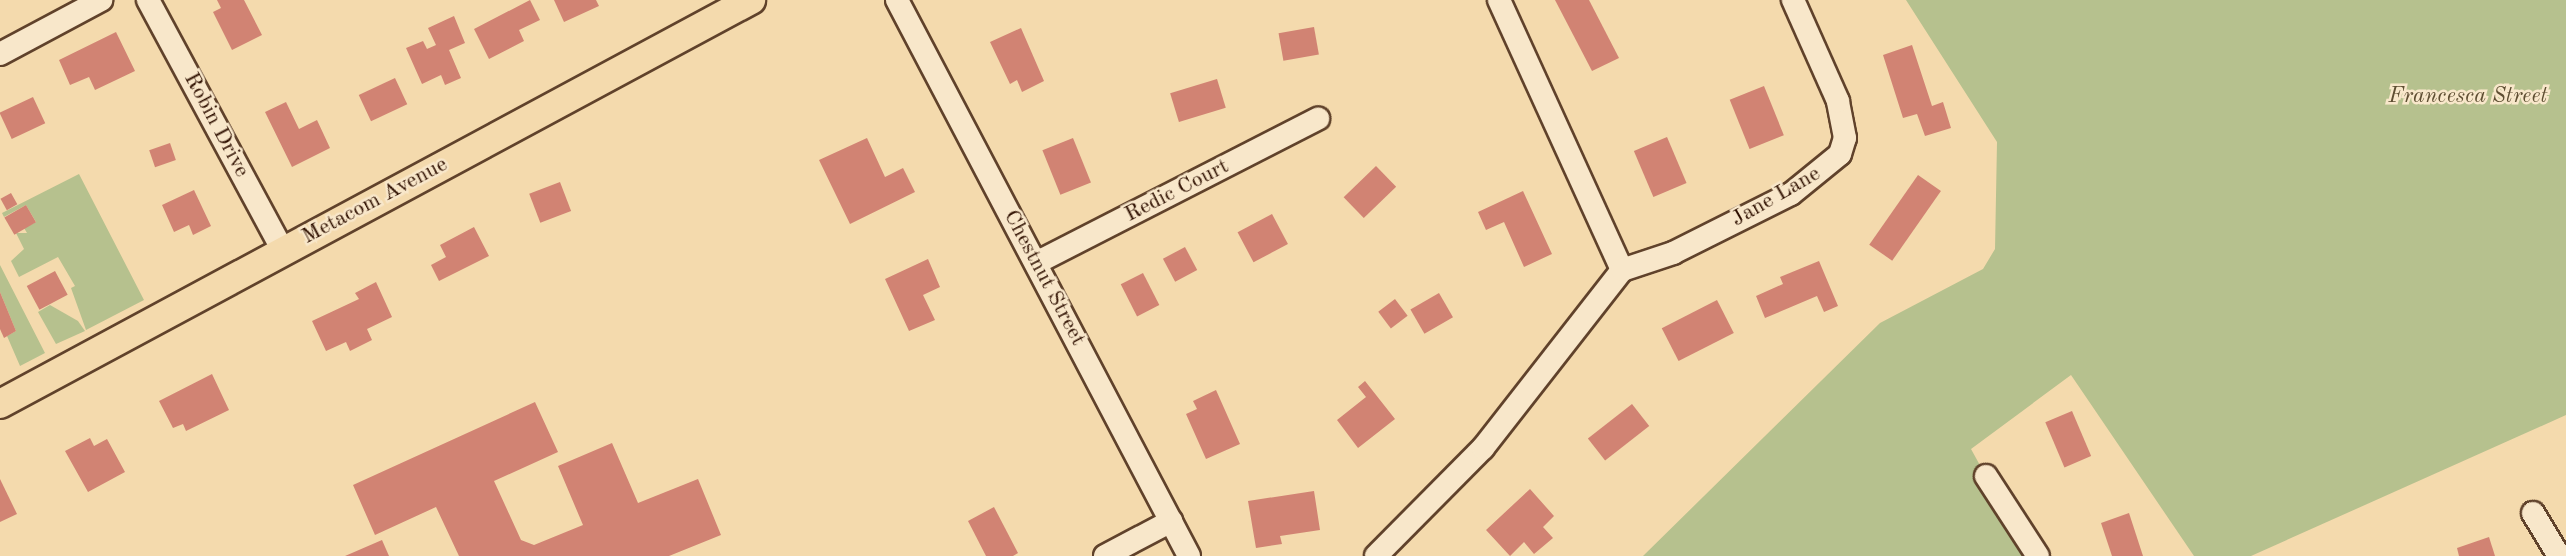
<!DOCTYPE html>
<style>
body{margin:0}
#map{position:relative;width:2566px;height:556px;overflow:hidden;background:#f4daad;font-family:"Old Standard TT",serif}
div>[style]{position:absolute}
[style*='--x']{left:calc(var(--x)*1px);top:calc(var(--y)*1px);width:calc(var(--w)*1px);rotate:calc(var(--a)*1deg)}
.green>*{inset:0;background:#b6c18e}
.building>*{inset:0;background:#d18373;transform-origin:0 0}
.roads{filter:drop-shadow(2px 0 #60422b) drop-shadow(-2px 0 #60422b) drop-shadow(0 2px #60422b) drop-shadow(0 -2px #60422b)}
.minor>*{height:22px;margin:-11px;padding:0 11px;transform-origin:11px;border-radius:11px;background:#f8e7ca}
.major>*{height:28px;margin:-14px;padding:0 14px;transform-origin:14px;border-radius:14px;background:#f4daad}
span{translate:-50% -50%;white-space:nowrap;text-align:center;line-height:1.15;-webkit-text-stroke:5px #f8e7ca;paint-order:stroke}
.park-label{font-size:22px;color:#5e4e32;font-style:italic}
.street-label{font-size:22px;color:#2f1000}
</style>
<div id="map">
<div class="green">
<div style="clip-path:polygon(1906px 0,2566px 0,2566px 415px,2251px 556px,2194px 556px,2071px 375px,1971px 449px,2030px 556px,1643px 556px,1880px 323px,1983px 269px,1995px 249px,1997px 142px)"></div>
<div style="clip-path:polygon(79px 174px,144px 300px,86px 330px,71px 288px,75px 286px,58px 257px,19px 277px,11px 261px,24px 249px,16px 233px,27px 233px,24px 228px,36px 222px,26px 205px,4px 217px,2px 213px)"></div>
<div style="clip-path:polygon(0 265px,45px 353px,20px 366px,7px 336px,16px 331px,0 292px)"></div>
<div style="clip-path:polygon(50px 305px,78px 321px,85px 331px,56px 344px,38px 312px)"></div>
</div>
<div class="building">
<div style="clip-path:polygon(217px 0,244px 0,262px 35px,232px 50px,213px 12px,221px 8px)"></div>
<div style="clip-path:polygon(530px 0,540px 20px,519px 30px,524px 41px,489px 59px,474px 29px)"></div>
<div style="clip-path:polygon(554px 0,596px 0,599px 6px,564px 22px)"></div>
<div style="clip-path:polygon(1555px 0,1589px 0,1619px 58px,1592px 71px)"></div>
<div style="clip-path:polygon(454px 16px,465px 43px,449px 50px,461px 78px,445px 85px,441px 75px,422px 84px,406px 48px,423px 41px,427px 49px,436px 45px,428px 28px)"></div>
<div style="left:1314px;top:27px;width:28px;height:36px;rotate:80deg"></div>
<div style="clip-path:polygon(1021px 28px,1044px 81px,1022px 92px,1017px 80px,1010px 84px,990px 42px)"></div>
<div style="clip-path:polygon(116px 32px,135px 71px,95px 90px,89px 77px,70px 85px,59px 60px)"></div>
<div style="clip-path:polygon(1912px 45px,1932px 106px,1943px 102px,1951px 128px,1925px 136px,1917px 114px,1903px 118px,1883px 55px)"></div>
<div style="left:395px;top:78px;width:29px;height:40px;rotate:65deg"></div>
<div style="left:1217px;top:79px;width:30px;height:49px;rotate:73deg"></div>
<div style="left:1764px;top:86px;width:53px;height:37px;rotate:68deg"></div>
<div style="left:33px;top:97px;width:29px;height:37px;rotate:65deg"></div>
<div style="clip-path:polygon(286px 102px,299px 129px,317px 120px,330px 148px,292px 167px,265px 112px)"></div>
<div style="left:1667px;top:137px;width:50px;height:36px;rotate:67deg"></div>
<div style="clip-path:polygon(867px 138px,885px 177px,903px 168px,915px 192px,850px 224px,819px 160px)"></div>
<div style="left:1073px;top:138px;width:48px;height:33px;rotate:68deg"></div>
<div style="left:170px;top:143px;width:18px;height:22px;rotate:71deg"></div>
<div style="left:1376px;top:166px;width:29px;height:45px;rotate:46deg"></div>
<div style="left:1918px;top:175px;width:28px;height:85px;rotate:35deg"></div>
<div style="left:560px;top:182px;width:31px;height:33px;rotate:69deg"></div>
<div style="clip-path:polygon(194px 190px,211px 226px,193px 235px,189px 225px,174px 232px,162px 205px)"></div>
<div style="clip-path:polygon(1523px 191px,1552px 254px,1524px 267px,1504px 222px,1486px 230px,1478px 212px)"></div>
<div style="left:11px;top:193px;width:13px;height:12px;rotate:61deg"></div>
<div style="left:26px;top:205px;width:20px;height:25px;rotate:60deg"></div>
<div style="left:1272px;top:214px;width:34px;height:39px;rotate:62deg"></div>
<div style="clip-path:polygon(474px 227px,489px 256px,439px 281px,431px 265px,446px 257px,440px 245px)"></div>
<div style="left:1185px;top:247px;width:26px;height:25px;rotate:62deg"></div>
<div style="clip-path:polygon(928px 259px,940px 287px,923px 295px,935px 320px,909px 331px,885px 279px)"></div>
<div style="clip-path:polygon(1819px 261px,1838px 306px,1824px 312px,1817px 296px,1765px 318px,1756px 296px,1783px 284px,1780px 277px)"></div>
<div style="left:55px;top:271px;width:27px;height:32px;rotate:62deg"></div>
<div style="left:1143px;top:273px;width:36px;height:25px;rotate:63deg"></div>
<div style="clip-path:polygon(376px 282px,392px 317px,367px 329px,372px 340px,350px 351px,346px 342px,326px 351px,312px 321px,359px 299px,355px 293px)"></div>
<div style="clip-path:polygon(0 292px,16px 331px,4px 338px,0 329px)"></div>
<div style="left:1439px;top:293px;width:28px;height:33px;rotate:60deg"></div>
<div style="left:1395px;top:299px;width:21px;height:21px;rotate:53deg"></div>
<div style="left:1717px;top:300px;width:37px;height:62px;rotate:63deg"></div>
<div style="clip-path:polygon(212px 374px,229px 410px,186px 431px,183px 424px,173px 428px,159px 401px)"></div>
<div style="clip-path:polygon(1365px 381px,1395px 419px,1358px 448px,1337px 420px,1366px 397px,1358px 387px)"></div>
<div style="clip-path:polygon(1216px 390px,1240px 444px,1206px 459px,1186px 414px,1197px 409px,1193px 401px)"></div>
<div style="clip-path:polygon(535px 402px,558px 452px,494px 481px,521px 540px,534px 545px,583px 525px,558px 466px,612px 443px,638px 503px,698px 479px,721px 535px,669px 556px,459px 556px,436px 507px,375px 535px,353px 485px)"></div>
<div style="left:1632px;top:404px;width:28px;height:56px;rotate:52deg"></div>
<div style="left:2072px;top:411px;width:49px;height:29px;rotate:67deg"></div>
<div style="clip-path:polygon(90px 438px,94px 446px,107px 439px,125px 472px,88px 492px,65px 451px)"></div>
<div style="clip-path:polygon(0 479px,17px 514px,0 522px)"></div>
<div style="clip-path:polygon(1530px 489px,1554px 516px,1543px 527px,1553px 538px,1534px 554px,1524px 542px,1510px 556px,1486px 530px)"></div>
<div style="clip-path:polygon(1314px 491px,1320px 530px,1280px 536px,1282px 544px,1256px 548px,1248px 501px)"></div>
<div style="clip-path:polygon(994px 507px,1018px 553px,1013px 556px,986px 556px,968px 521px)"></div>
<div style="clip-path:polygon(2129px 513px,2143px 556px,2112px 556px,2101px 523px)"></div>
<div style="clip-path:polygon(2489px 537px,2495px 556px,2459px 556px,2457px 548px)"></div>
<div style="clip-path:polygon(382px 540px,389px 556px,345px 556px)"></div>
</div>
<div class="roads">
<div class="minor">
<div style="--x:148;--y:0;--w:285;--a:61.7"></div>
<div style="--x:897;--y:0;--w:628;--a:62.29"></div>
<div style="--x:1499;--y:0;--w:297;--a:65.5"></div>
<div style="--x:0;--y:54;--w:115;--a:-28.1"></div>
<div style="--x:1036;--y:263;--w:317;--a:-27.1"></div>
<div style="--x:1986;--y:476;--w:95;--a:57"></div>
<div style="--x:2533;--y:513;--w:50;--a:58.8"></div>
<div style="--x:1105;--y:556;--w:75;--a:-27.9"></div>
<div style="--x:1376;--y:556;--w:152;--a:-45.3"></div>
<div style="--x:1483;--y:448;--w:226;--a:-52"></div>
<div style="--x:1622;--y:270;--w:54;--a:-18.4"></div>
<div style="--x:1673;--y:253;--w:132;--a:-26.6"></div>
<div style="--x:1791;--y:194;--w:63;--a:-39.2"></div>
<div style="--x:1840;--y:154;--w:17;--a:-73"></div>
<div style="--x:1845;--y:138;--w:38;--a:-101"></div>
<div style="--x:1838;--y:101;--w:111;--a:-114"></div>
</div>
<div class="major">
<div style="--x:0;--y:404;--w:853;--a:-28.28"></div>
</div>
</div>
<div class="park-label">
<span style="left:2468px;top:97px">Francesca Street</span>
</div>
<div class="street-label">
<span style="left:216px;top:125px;rotate:62deg">Robin Drive</span>
<span style="left:1177px;top:191px;rotate:-27deg">Redic Court</span>
<span style="left:1776px;top:197px;rotate:-30deg">Jane Lane</span>
<span style="left:375px;top:201px;rotate:-28deg">Metacom Avenue</span>
<span style="left:1044px;top:278px;rotate:62deg">Chestnut Street</span>
</div>
</div>
